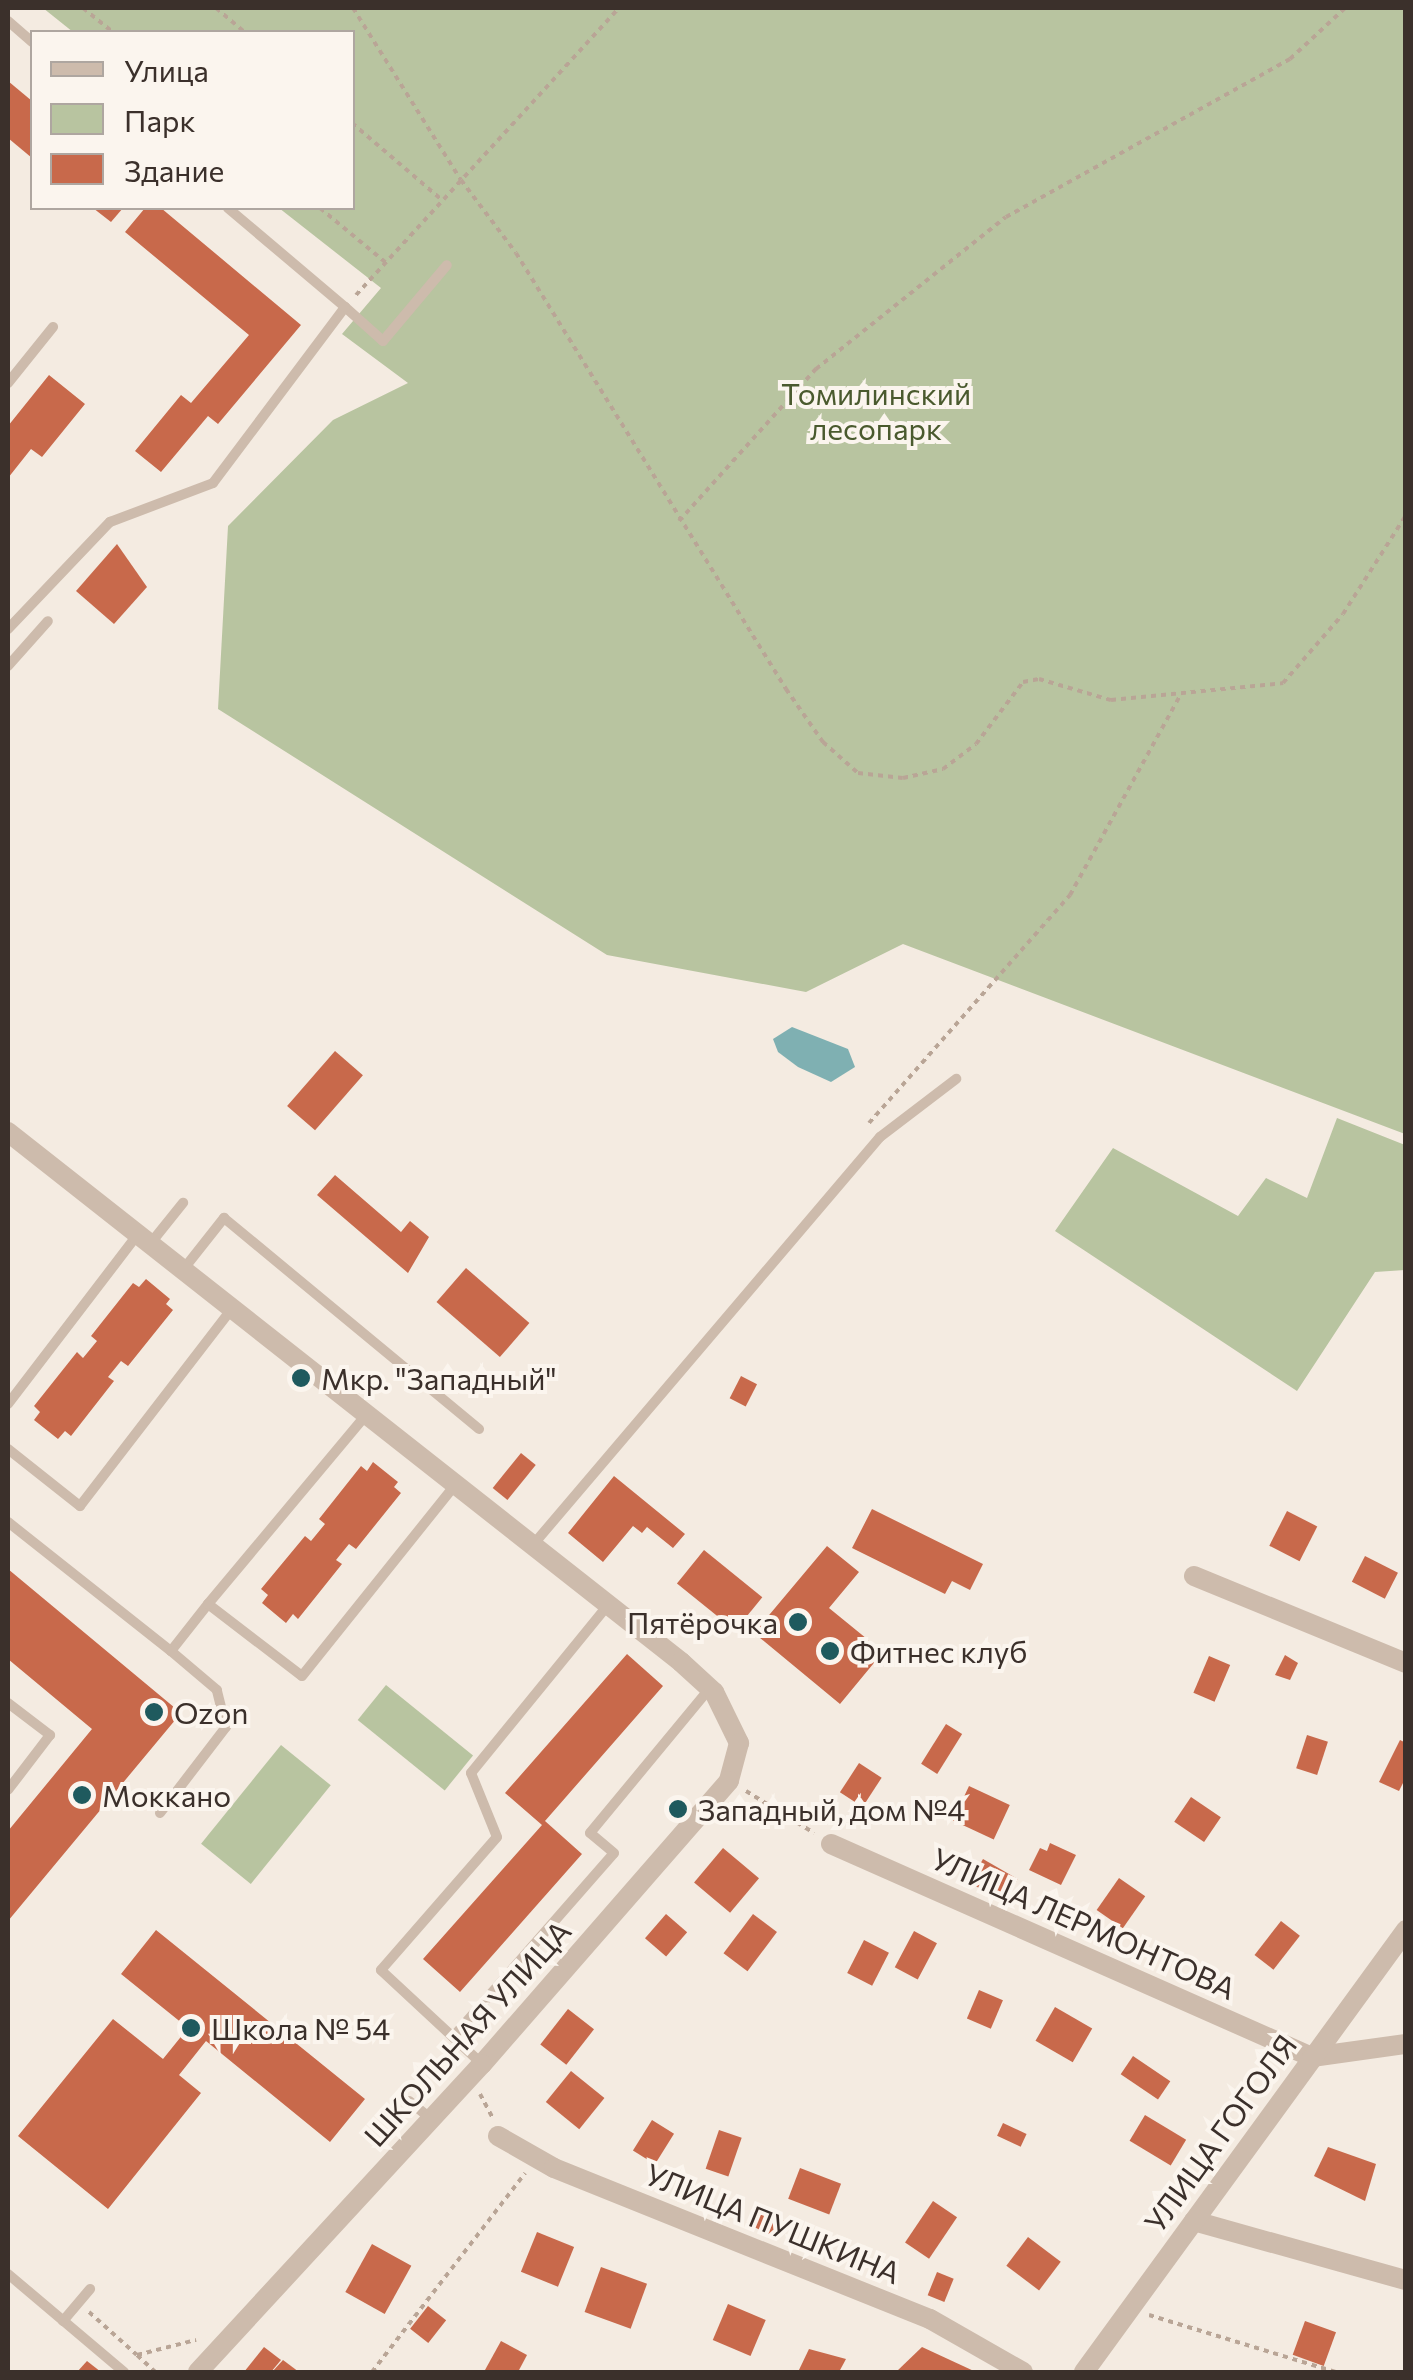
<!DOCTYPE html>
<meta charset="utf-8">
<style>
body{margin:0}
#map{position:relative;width:1413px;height:2380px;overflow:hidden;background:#f4ebe1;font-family:Commissioner,sans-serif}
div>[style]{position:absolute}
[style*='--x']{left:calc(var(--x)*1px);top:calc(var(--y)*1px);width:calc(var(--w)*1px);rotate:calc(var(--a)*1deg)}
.green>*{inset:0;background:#b8c4a0;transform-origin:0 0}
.water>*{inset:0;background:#7fb0b2}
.building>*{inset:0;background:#c8694b;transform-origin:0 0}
.path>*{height:4px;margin-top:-2px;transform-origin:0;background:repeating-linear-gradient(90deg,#b9a596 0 5px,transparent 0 10px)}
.service>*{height:10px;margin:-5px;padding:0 5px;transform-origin:5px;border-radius:5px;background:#cdbbac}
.minor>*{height:20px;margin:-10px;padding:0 10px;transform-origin:10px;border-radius:10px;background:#cdbbac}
.dots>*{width:28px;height:28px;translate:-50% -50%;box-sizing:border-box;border:5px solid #fbf5ee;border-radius:50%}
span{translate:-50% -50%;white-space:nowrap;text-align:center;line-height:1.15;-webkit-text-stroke:8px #fbf5ee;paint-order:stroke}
.park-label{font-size:30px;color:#4a5a2e}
.poi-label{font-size:30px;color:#3b302b}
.left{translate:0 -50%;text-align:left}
.right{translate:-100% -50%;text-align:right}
.street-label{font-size:30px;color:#3b302b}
.frame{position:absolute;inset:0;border:10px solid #3b302b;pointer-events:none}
.legend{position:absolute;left:30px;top:30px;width:325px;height:180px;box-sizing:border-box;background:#fbf5ee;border:2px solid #aea6a0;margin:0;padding:12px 18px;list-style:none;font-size:30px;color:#3b302b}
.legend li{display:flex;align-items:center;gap:20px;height:50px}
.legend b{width:50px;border:2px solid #aea6a0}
</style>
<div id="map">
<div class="green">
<div style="clip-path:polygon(43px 8px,1405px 8px,1405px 1134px,903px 944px,806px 992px,607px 955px,218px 709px,228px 526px,333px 420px,408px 383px,342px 334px,381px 288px,279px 208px,352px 208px,352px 32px,73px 32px)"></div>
<div style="clip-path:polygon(1337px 1118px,1405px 1145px,1405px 1270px,1375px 1272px,1297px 1391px,1055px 1231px,1113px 1148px,1238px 1216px,1266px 1178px,1307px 1198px)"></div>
<div style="left:386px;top:1685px;width:112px;height:45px;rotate:39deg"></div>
<div style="left:281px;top:1745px;width:64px;height:127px;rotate:39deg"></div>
</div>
<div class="water">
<div style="clip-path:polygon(792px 1027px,848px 1049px,855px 1067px,831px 1082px,798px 1067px,778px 1052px,773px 1039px)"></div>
</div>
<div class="building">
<div style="clip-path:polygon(8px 81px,32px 101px,32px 158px,8px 138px)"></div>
<div style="clip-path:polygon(93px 208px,123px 208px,111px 222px)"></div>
<div style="clip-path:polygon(145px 208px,161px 208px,301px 325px,218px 424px,208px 416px,161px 472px,135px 451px,181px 395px,191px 403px,249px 335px,125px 232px)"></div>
<div style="clip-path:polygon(49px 375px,85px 404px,42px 457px,31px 449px,8px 478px,8px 426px)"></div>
<div style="clip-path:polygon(117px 544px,147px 587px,114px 624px,76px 591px)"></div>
<div style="left:335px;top:1051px;width:37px;height:73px;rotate:41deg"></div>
<div style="clip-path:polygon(335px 1175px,401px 1232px,410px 1221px,429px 1237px,408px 1273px,317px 1195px)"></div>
<div style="left:466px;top:1268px;width:84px;height:45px;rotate:41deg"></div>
<div style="clip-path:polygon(146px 1279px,170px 1299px,166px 1304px,173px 1310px,128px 1366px,121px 1361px,108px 1377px,114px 1381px,71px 1436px,65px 1431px,58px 1439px,34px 1420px,40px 1412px,34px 1406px,77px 1352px,83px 1358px,97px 1341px,91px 1336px,133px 1283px,139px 1287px)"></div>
<div style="left:741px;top:1376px;width:18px;height:25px;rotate:27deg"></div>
<div style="left:521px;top:1453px;width:19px;height:45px;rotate:39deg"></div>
<div style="clip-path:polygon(373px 1462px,398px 1482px,394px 1487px,401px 1493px,356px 1549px,349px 1544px,336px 1560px,342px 1564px,298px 1619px,293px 1614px,286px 1623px,262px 1603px,268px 1595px,261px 1589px,305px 1536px,311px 1541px,325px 1524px,319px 1519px,361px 1466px,367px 1471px)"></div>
<div style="clip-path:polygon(614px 1476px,685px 1534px,673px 1548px,647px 1527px,642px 1533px,633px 1526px,603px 1562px,568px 1533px)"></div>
<div style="clip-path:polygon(872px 1509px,983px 1564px,970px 1590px,952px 1581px,945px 1594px,852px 1548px)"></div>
<div style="left:1287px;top:1511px;width:34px;height:39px;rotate:27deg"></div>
<div style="clip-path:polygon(827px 1546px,859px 1572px,829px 1608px,883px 1652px,840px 1704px,754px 1633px)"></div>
<div style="left:704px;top:1550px;width:75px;height:43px;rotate:39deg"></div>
<div style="left:1365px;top:1556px;width:37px;height:29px;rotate:27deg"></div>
<div style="clip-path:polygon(8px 1569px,181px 1713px,8px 1921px,8px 1831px,92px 1729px,8px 1659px)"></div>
<div style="clip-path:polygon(627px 1654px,663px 1686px,545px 1821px,582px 1854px,460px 1992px,423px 1959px,542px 1825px,505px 1793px)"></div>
<div style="clip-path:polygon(1285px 1655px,1298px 1663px,1290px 1680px,1275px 1675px)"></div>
<div style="left:1209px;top:1656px;width:23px;height:40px;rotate:23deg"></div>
<div style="left:946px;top:1724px;width:19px;height:47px;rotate:32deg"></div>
<div style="left:1307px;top:1735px;width:22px;height:35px;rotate:18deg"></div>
<div style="clip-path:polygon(1400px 1740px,1406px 1743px,1406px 1777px,1399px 1791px,1379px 1782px)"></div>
<div style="left:859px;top:1763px;width:27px;height:35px;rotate:33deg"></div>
<div style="left:969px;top:1786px;width:45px;height:38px;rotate:25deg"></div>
<div style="left:1191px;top:1797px;width:36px;height:30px;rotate:34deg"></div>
<div style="clip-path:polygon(1050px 1843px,1076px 1855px,1061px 1885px,1029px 1870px,1040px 1848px,1047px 1851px)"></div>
<div style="left:723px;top:1848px;width:47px;height:45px;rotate:40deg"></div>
<div style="left:983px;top:1859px;width:40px;height:27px;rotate:30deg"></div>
<div style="left:1119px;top:1878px;width:32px;height:39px;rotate:35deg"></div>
<div style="left:666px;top:1914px;width:28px;height:32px;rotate:41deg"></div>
<div style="left:753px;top:1914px;width:30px;height:49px;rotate:37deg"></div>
<div style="left:1281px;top:1921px;width:24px;height:43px;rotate:38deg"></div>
<div style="clip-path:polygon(156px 1930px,365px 2099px,330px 2142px,206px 2041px,179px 2075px,201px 2093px,108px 2209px,18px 2136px,113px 2019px,163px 2059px,188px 2028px,121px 1974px)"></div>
<div style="left:914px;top:1931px;width:26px;height:41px;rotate:28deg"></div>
<div style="left:864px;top:1940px;width:28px;height:37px;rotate:27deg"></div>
<div style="left:979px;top:1990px;width:26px;height:31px;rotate:23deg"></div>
<div style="left:1055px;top:2007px;width:43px;height:39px;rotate:30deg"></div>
<div style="left:568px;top:2009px;width:33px;height:45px;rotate:38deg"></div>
<div style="left:1133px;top:2056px;width:45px;height:22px;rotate:34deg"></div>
<div style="left:571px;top:2071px;width:43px;height:40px;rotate:39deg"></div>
<div style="left:1145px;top:2115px;width:48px;height:30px;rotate:31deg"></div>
<div style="left:652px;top:2120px;width:26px;height:36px;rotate:32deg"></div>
<div style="left:1003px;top:2123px;width:26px;height:14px;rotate:25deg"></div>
<div style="left:719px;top:2130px;width:24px;height:41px;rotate:19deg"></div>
<div style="clip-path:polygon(1328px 2147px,1376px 2164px,1365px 2201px,1314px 2176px)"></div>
<div style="left:800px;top:2168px;width:44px;height:33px;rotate:21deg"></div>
<div style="left:933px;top:2201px;width:29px;height:50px;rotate:34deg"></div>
<div style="left:755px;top:2206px;width:35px;height:19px;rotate:27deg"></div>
<div style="left:537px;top:2232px;width:40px;height:43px;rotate:22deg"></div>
<div style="left:1028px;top:2237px;width:41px;height:36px;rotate:37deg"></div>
<div style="left:372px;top:2244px;width:45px;height:55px;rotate:29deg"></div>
<div style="left:601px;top:2267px;width:49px;height:48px;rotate:20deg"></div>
<div style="left:937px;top:2272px;width:18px;height:25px;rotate:22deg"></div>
<div style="left:728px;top:2304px;width:41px;height:39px;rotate:23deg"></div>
<div style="left:428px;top:2306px;width:23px;height:29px;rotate:38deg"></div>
<div style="left:1305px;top:2321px;width:33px;height:36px;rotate:20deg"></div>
<div style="clip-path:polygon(501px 2341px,527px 2355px,518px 2372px,485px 2370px)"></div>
<div style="clip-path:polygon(264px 2347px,281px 2360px,271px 2372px,244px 2372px)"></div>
<div style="clip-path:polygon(922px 2347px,976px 2372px,896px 2372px)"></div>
<div style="clip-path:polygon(809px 2349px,846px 2359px,839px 2372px,798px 2372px)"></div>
<div style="clip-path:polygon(283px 2360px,299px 2372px,272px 2372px)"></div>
<div style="clip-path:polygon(87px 2361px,101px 2372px,77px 2372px)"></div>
</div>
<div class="path">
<div style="--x:83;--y:8;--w:38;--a:39"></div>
<div style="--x:216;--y:8;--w:38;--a:40"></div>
<div style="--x:353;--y:8;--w:203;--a:57.9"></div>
<div style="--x:461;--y:180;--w:91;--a:53"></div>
<div style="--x:516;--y:253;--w:513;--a:58.23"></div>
<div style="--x:786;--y:689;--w:65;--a:55.1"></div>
<div style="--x:823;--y:742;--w:47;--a:41.5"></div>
<div style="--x:858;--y:773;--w:45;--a:6.3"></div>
<div style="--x:903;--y:778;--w:41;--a:-12.7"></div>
<div style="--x:943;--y:769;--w:41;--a:-37.1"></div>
<div style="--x:976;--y:744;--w:78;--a:-52.8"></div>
<div style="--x:1023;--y:682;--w:16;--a:-11"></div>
<div style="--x:1039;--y:679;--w:75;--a:16.3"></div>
<div style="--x:1111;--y:700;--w:173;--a:-5.6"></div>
<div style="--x:1283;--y:683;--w:91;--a:-49"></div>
<div style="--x:1343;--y:614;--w:117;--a:-57.5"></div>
<div style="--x:352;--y:123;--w:120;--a:40.6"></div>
<div style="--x:320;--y:208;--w:85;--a:39.7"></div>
<div style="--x:356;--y:295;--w:389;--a:-47.5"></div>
<div style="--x:679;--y:521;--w:205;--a:-48"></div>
<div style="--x:816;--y:369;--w:243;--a:-38.7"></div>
<div style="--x:1006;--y:217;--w:325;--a:-29.1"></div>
<div style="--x:1290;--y:59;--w:75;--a:-42.8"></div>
<div style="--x:869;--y:1123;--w:304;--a:-48.6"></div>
<div style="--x:1070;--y:895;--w:230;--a:-61.1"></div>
<div style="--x:746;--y:1791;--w:80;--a:31.7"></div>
<div style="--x:480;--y:2094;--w:26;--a:62"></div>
<div style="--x:89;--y:2312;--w:64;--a:41.9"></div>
<div style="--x:137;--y:2355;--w:61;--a:-14.3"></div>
<div style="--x:1149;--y:2315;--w:195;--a:17"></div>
<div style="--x:137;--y:2355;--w:25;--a:43"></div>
<div style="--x:372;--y:2372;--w:251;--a:-52.4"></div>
</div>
<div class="service">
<div style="--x:8;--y:21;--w:32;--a:41"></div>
<div style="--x:345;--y:307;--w:51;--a:41.8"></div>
<div style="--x:383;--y:341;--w:99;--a:-49.9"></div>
<div style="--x:8;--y:383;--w:72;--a:-51.2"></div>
<div style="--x:8;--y:629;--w:148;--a:-46.4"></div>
<div style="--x:110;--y:522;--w:110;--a:-20.7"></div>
<div style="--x:213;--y:483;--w:220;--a:-53.1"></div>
<div style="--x:345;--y:307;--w:153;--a:-139.8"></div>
<div style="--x:8;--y:666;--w:60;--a:-48.4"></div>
<div style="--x:150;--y:1244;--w:53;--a:-51.2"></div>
<div style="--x:182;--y:1271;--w:68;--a:-51.6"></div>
<div style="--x:224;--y:1218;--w:331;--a:39.6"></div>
<div style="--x:8;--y:1404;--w:213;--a:-52.6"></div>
<div style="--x:8;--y:1449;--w:92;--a:38.4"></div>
<div style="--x:80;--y:1506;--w:247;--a:-52.4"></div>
<div style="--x:8;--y:1522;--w:208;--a:38.4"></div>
<div style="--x:171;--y:1651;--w:60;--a:-51.8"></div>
<div style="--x:208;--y:1604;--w:118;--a:37.5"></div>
<div style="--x:302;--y:1676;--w:243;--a:-51.3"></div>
<div style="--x:532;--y:1546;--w:537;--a:-49.61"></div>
<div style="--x:880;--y:1137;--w:96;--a:-37.3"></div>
<div style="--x:208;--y:1604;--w:245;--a:-50.1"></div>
<div style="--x:8;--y:1703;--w:53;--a:37.3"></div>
<div style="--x:50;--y:1735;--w:69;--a:127.4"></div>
<div style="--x:160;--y:1813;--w:108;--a:-52.5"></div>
<div style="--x:226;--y:1727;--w:38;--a:-104"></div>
<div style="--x:217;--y:1690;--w:60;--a:-139.7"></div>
<div style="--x:453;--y:2037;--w:244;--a:-48.8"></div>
<div style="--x:614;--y:1853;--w:31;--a:-140"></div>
<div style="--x:590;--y:1833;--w:188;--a:-50.4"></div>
<div style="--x:482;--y:2064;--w:138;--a:-137.1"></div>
<div style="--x:381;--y:1970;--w:176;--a:-48.9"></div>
<div style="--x:497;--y:1837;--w:69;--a:-112.1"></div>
<div style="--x:471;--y:1773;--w:215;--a:-50.8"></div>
<div style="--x:409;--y:2101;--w:28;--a:39"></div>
<div style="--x:8;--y:2274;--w:152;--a:40.2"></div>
<div style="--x:63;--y:2321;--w:42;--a:-49.8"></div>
</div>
<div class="minor">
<div style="--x:8;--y:1132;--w:857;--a:38.22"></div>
<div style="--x:681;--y:1662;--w:45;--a:42.3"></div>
<div style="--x:714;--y:1692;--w:57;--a:63.9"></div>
<div style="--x:739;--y:1743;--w:39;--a:105"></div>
<div style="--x:729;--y:1781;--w:376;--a:131.1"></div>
<div style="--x:482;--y:2064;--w:419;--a:132.7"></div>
<div style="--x:1194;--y:1576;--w:229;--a:22.3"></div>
<div style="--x:831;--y:1844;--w:526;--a:23.89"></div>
<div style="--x:1312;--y:2057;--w:95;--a:-7.9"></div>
<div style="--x:498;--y:2136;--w:64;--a:29.7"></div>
<div style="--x:554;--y:2168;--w:405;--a:21.9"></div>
<div style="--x:930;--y:2319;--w:107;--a:29.7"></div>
<div style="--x:1194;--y:2221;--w:220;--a:15.6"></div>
<div style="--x:1084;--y:2372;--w:547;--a:-53.93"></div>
</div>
<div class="dots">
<div style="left:301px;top:1378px;background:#1f5a5e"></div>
<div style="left:798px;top:1622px;background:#1f5a5e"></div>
<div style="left:830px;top:1651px;background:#1f5a5e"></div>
<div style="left:154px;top:1712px;background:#1f5a5e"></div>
<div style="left:82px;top:1795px;background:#1f5a5e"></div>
<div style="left:678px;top:1809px;background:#1f5a5e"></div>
<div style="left:191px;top:2028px;background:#1f5a5e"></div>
</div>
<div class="park-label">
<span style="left:876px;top:410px">Томилинский<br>лесопарк</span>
</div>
<div class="poi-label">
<span class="left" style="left:321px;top:1378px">Мкр. "Западный"</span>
<span class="right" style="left:778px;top:1622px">Пятёрочка</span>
<span class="left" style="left:850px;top:1651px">Фитнес клуб</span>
<span class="left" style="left:174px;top:1712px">Ozon</span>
<span class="left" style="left:102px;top:1795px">Моккано</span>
<span class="left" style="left:698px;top:1809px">Западный, дом №4</span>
<span class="left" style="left:211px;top:2028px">Школа № 54</span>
</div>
<div class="street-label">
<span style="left:1084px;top:1923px;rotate:24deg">УЛИЦА ЛЕРМОНТОВА</span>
<span style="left:467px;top:2033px;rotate:-48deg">ШКОЛЬНАЯ УЛИЦА</span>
<span style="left:1220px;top:2133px;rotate:-54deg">УЛИЦА ГОГОЛЯ</span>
<span style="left:773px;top:2223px;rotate:22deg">УЛИЦА ПУШКИНА</span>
</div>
<div class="frame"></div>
<ul class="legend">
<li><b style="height:12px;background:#cdbbac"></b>Улица</li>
<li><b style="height:28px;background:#b8c4a0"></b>Парк</li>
<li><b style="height:28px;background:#c8694b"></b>Здание</li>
</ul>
</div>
